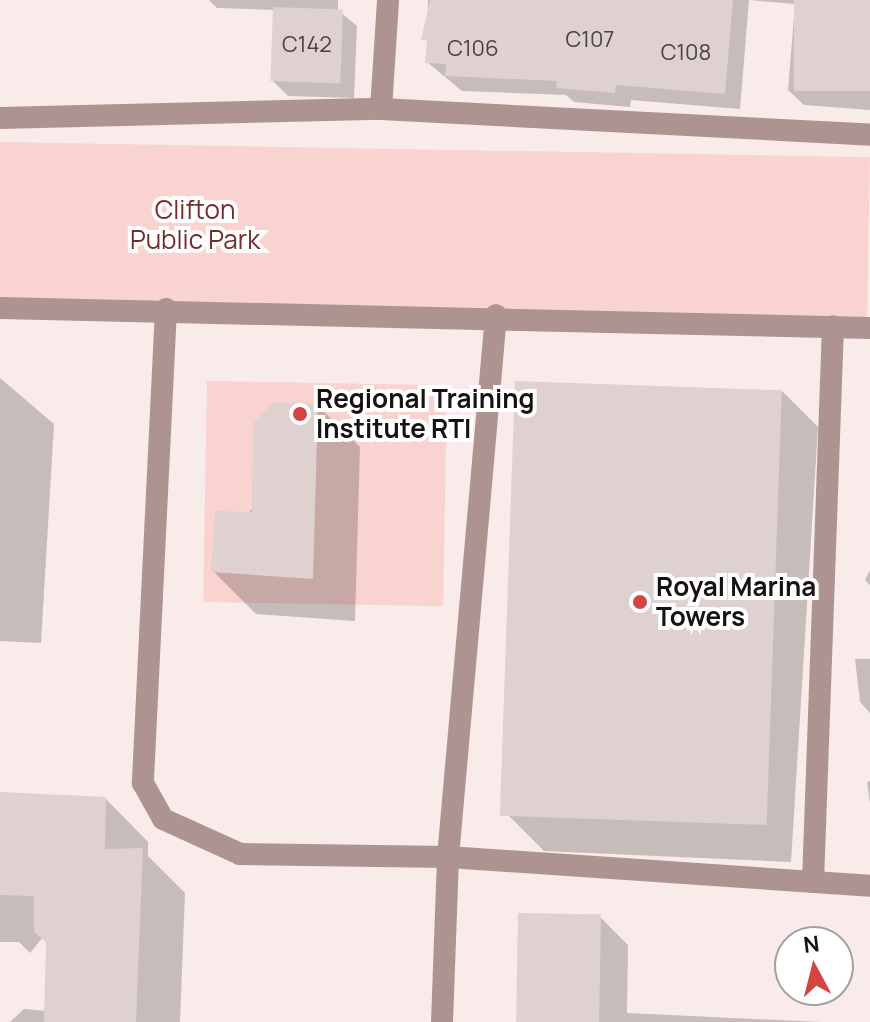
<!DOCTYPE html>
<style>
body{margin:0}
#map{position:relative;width:870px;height:1022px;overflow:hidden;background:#f8ebe9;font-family:Manrope,sans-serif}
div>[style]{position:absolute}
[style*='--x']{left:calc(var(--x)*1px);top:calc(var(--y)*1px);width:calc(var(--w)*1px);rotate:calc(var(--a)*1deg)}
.green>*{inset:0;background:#f9d3cf;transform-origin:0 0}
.shadow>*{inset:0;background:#0003}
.building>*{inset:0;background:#ded1d0;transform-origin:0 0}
.minor>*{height:22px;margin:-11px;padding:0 11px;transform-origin:11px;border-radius:11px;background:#ae9491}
.dots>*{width:22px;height:22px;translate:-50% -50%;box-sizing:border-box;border:4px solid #fff;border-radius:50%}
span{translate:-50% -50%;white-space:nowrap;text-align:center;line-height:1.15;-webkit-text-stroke:8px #fff;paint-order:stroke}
.number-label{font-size:22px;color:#484242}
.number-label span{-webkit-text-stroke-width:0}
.park-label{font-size:26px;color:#742d2a}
.poi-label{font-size:26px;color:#161212;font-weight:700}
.left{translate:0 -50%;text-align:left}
.north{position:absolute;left:774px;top:926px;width:80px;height:80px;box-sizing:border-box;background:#fff;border:2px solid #a2a0a0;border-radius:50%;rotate:353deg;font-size:22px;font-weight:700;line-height:32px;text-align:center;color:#161212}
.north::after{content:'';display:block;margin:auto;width:28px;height:36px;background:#d34442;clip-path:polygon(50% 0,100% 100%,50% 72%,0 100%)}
</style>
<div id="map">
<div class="green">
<div style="left:0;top:142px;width:870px;height:164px;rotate:1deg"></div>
<div style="left:207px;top:381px;width:240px;height:221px;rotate:1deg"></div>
</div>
<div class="shadow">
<div style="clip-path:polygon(209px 0,338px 0,338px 10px,357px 26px,354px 98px,288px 96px,273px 81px,275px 10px,217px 8px)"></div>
<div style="clip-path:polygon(428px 0,870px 0,870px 110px,804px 105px,788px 90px,795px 4px,749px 0,740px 109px,631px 100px,630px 107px,574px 102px,566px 95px,462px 91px,427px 62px)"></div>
<div style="clip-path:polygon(0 378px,54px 424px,41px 643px,0 641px)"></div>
<div style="clip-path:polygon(782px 391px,818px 427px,791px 862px,544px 851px,508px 815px)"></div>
<div style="clip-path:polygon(317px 405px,360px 447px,355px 621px,256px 614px,213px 571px)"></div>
<div style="clip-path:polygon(870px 570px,870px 585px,865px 580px)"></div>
<div style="clip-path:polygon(855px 659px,870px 659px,870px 713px,860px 702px)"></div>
<div style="clip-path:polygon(870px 781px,870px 804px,867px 782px)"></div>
<div style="clip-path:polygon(0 794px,106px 799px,148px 842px,148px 856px,185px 893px,180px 1022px,10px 1022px,24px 1009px,47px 1011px,48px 943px,43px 937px,30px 953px,19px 942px,0 942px)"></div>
<div style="clip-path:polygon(600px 917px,628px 945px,627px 1013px,820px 1022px,517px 1022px)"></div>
</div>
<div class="building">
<div style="clip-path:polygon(430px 0,733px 0,725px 94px,616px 85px,615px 93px,556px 88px,557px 81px,445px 76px,446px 64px,425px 63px,427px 40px,421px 40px)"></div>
<div style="left:794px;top:0;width:76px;height:91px"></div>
<div style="left:273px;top:7px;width:70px;height:74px;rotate:2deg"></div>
<div style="left:515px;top:381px;width:267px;height:435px;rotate:2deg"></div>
<div style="clip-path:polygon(274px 402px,318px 403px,313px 579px,211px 572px,215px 511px,252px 512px,253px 424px)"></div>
<div style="clip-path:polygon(0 792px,106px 797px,105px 849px,143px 848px,136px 1022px,44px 1022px,46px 942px,34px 932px,34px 896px,0 895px)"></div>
<div style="left:518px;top:913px;width:83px;height:109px;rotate:1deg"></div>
</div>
<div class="minor">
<div style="--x:381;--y:109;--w:109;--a:-86.3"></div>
<div style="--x:0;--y:118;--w:381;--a:-1.4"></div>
<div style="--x:381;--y:109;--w:490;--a:3"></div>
<div style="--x:0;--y:308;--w:870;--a:1.32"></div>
<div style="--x:166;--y:309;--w:475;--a:92.8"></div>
<div style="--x:143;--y:783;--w:41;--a:60.9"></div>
<div style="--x:163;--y:819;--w:85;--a:24.4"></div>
<div style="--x:240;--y:854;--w:208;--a:0.8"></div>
<div style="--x:448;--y:857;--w:423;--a:3.9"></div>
<div style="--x:813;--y:882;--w:556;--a:-87.94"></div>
<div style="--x:442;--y:1022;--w:165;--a:-87.9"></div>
<div style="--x:448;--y:857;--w:544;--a:-84.94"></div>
</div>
<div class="dots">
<div style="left:300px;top:414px;background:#d34442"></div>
<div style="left:640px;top:602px;background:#d34442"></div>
</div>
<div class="number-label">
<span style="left:590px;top:40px">C107</span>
<span style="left:307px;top:45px">C142</span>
<span style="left:473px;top:49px">C106</span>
<span style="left:686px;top:53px">C108</span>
</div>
<div class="park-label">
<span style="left:195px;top:225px">Clifton<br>Public Park</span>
</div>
<div class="poi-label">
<span class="left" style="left:316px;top:414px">Regional Training<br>Institute RTI</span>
<span class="left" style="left:656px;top:602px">Royal Marina<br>Towers</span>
</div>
<div class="north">N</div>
</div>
